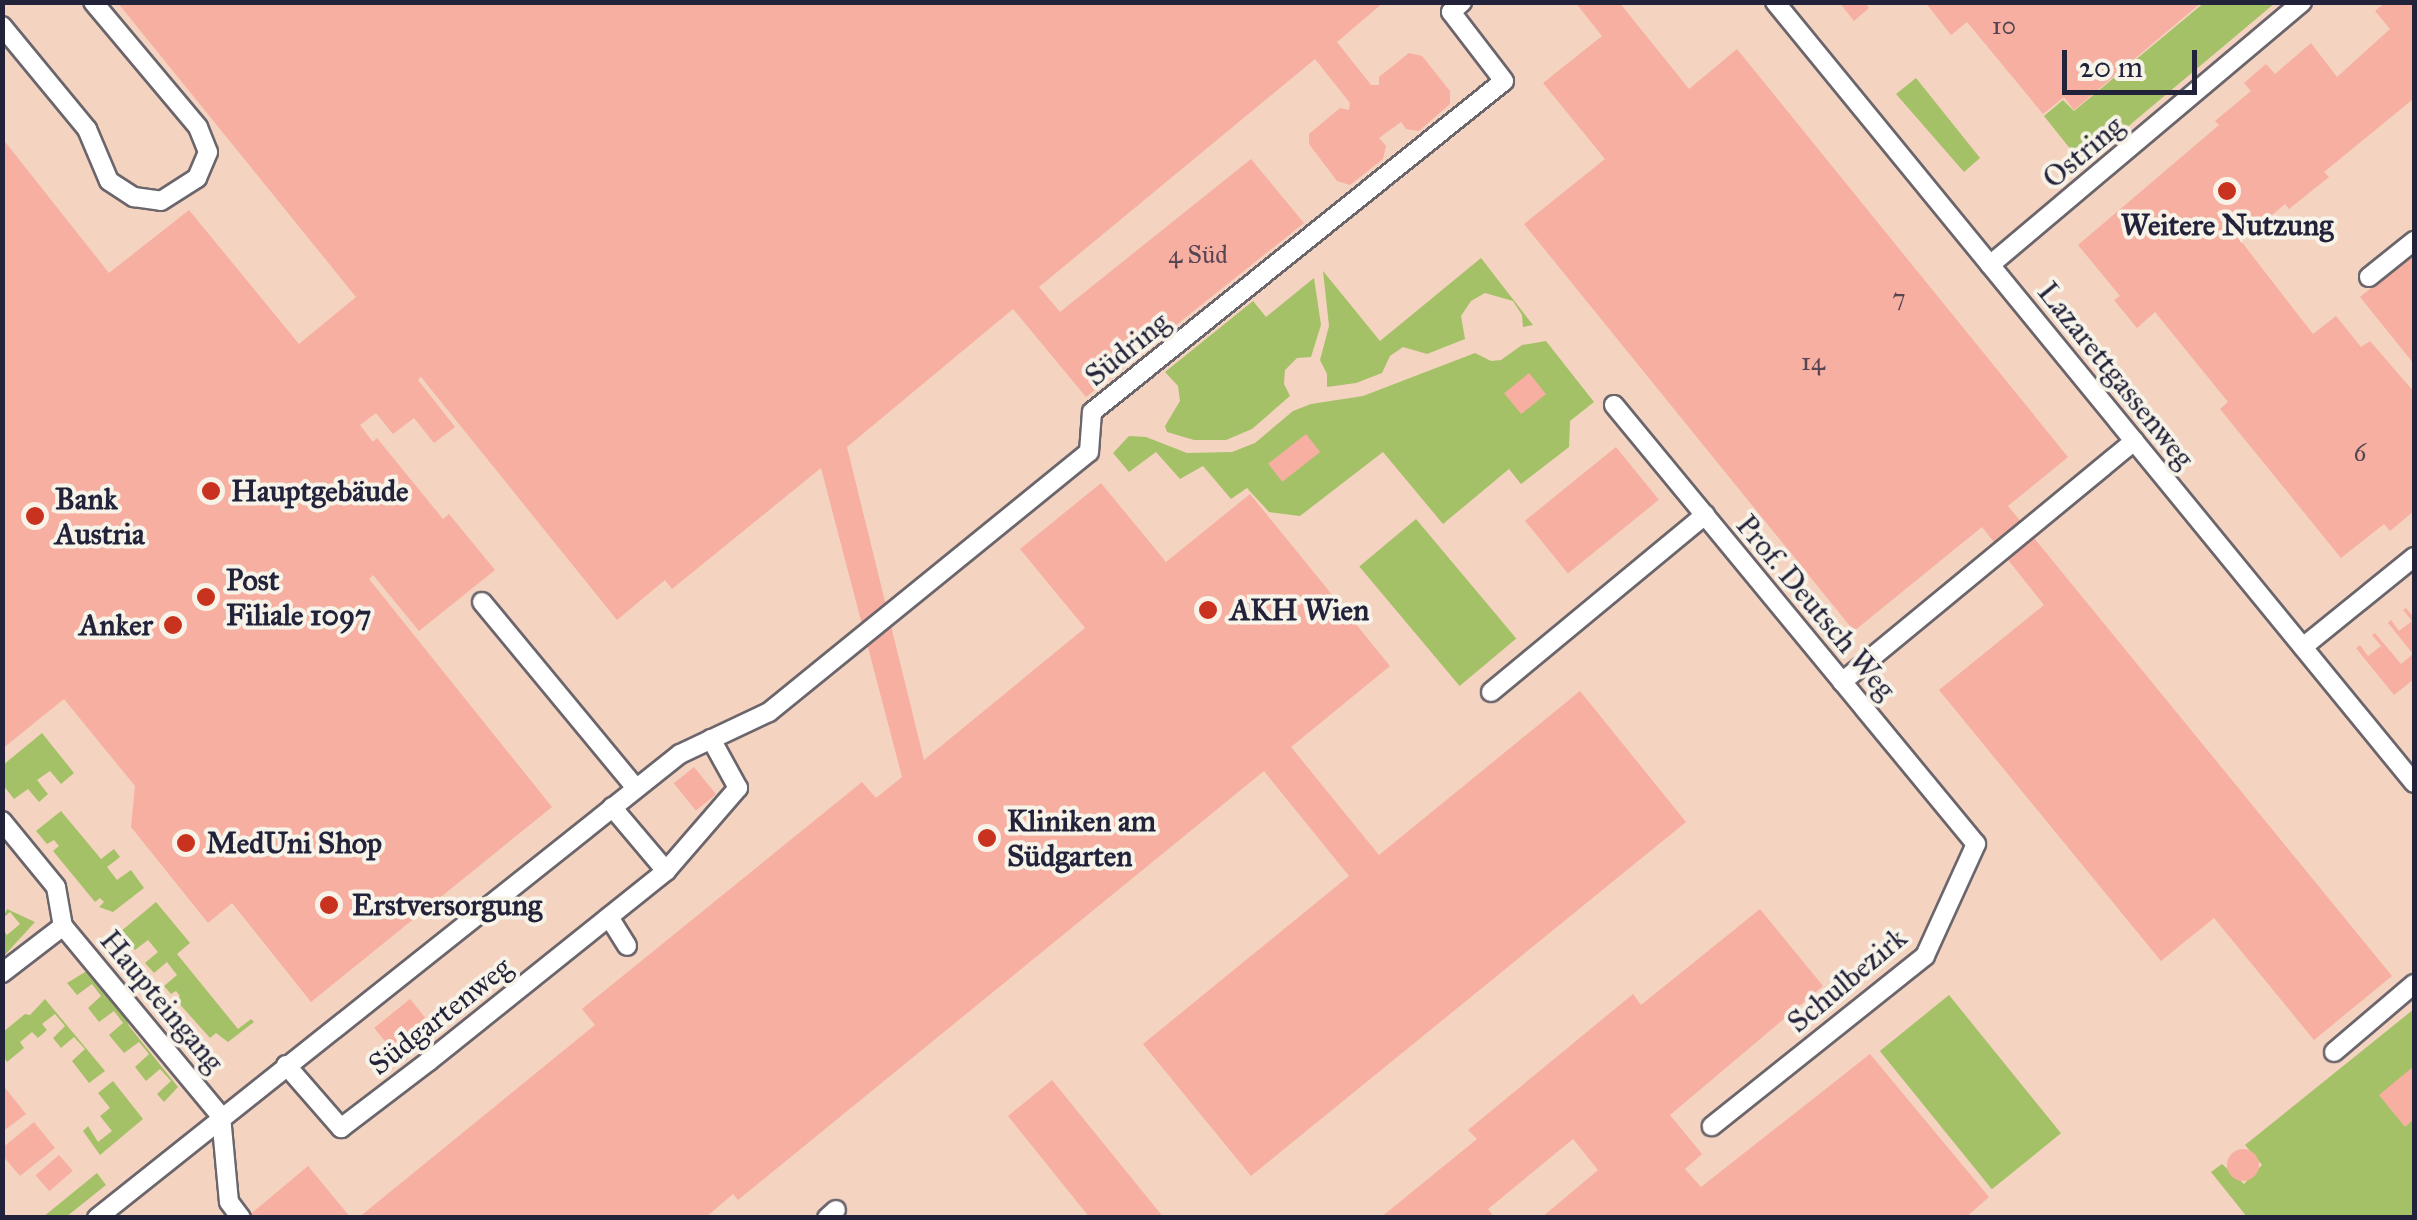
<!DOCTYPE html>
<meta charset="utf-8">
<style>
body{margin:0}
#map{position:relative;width:2417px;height:1220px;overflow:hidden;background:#f3e1c7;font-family:"IM FELL Great Primer",serif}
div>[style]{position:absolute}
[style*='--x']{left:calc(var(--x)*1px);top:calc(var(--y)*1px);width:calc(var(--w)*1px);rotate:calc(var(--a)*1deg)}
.built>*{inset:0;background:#f4d3c1;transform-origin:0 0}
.green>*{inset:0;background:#a5c168;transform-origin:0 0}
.building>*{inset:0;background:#f7afa1;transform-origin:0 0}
.round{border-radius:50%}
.roads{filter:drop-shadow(2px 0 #6b656c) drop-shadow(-2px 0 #6b656c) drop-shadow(0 2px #6b656c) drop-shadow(0 -2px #6b656c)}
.lane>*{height:18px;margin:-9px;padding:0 9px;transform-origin:9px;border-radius:9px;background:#fff}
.dots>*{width:28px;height:28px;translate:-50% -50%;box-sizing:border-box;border:5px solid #f7f3e8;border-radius:50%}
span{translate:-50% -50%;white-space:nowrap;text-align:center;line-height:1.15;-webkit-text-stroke:8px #f7f3e8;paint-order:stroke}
.number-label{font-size:25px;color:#574554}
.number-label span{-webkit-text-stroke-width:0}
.street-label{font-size:30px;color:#22223b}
.poi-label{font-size:30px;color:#22223b;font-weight:700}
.left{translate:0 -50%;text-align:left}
.right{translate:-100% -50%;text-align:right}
.frame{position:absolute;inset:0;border:5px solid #22223b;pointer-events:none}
.scale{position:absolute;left:2062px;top:50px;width:135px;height:45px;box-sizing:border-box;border:5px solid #22223b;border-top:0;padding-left:12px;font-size:30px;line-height:35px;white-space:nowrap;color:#22223b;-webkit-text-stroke:8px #f7f3e8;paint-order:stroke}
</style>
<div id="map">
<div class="built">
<div style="left:2px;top:3px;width:2412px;height:1214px"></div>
</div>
<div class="green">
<div style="clip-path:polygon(2205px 2px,2275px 3px,2094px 155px,2080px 161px,2044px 116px,2063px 100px,2074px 111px)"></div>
<div style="clip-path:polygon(1916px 78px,1980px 158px,1964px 172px,1896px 94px)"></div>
<div style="clip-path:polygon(1481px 258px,1533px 325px,1523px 327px,1522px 315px,1513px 301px,1485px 293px,1471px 301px,1461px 316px,1465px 339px,1427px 354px,1403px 347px,1390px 356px,1382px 373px,1356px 383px,1327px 387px,1327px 374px,1320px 360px,1329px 326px,1323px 271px,1380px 341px)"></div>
<div style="clip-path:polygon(1314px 278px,1321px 325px,1311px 357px,1297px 358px,1285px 370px,1284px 384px,1290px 396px,1252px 429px,1226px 440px,1194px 440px,1167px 432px,1165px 426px,1180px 401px,1178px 386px,1165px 372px,1253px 301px,1266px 317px)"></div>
<div style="clip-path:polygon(1546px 341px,1594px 402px,1570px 421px,1569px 447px,1521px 484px,1509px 469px,1443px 524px,1383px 452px,1300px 516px,1269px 512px,1247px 488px,1231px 499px,1203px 466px,1180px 479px,1156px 452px,1129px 472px,1113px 453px,1129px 436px,1146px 437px,1187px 453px,1232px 452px,1255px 443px,1293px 411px,1311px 404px,1363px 396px,1475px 353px,1491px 361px,1501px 360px,1522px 345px)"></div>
<div style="left:1416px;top:519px;width:156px;height:74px;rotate:50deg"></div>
<div style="clip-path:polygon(42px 733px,74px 773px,61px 784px,50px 771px,37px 780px,48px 794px,39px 802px,28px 789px,14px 799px,3px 785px,3px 765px)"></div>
<div style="clip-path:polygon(61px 811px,101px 859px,114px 849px,120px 857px,107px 867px,117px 880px,131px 870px,144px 888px,113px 912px,99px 907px,104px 902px,100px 898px,95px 902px,53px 851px,59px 846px,54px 840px,47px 844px,36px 831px)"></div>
<div style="clip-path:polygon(156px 902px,190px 943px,177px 954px,238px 1029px,251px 1019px,254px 1022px,228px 1042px,216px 1033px,210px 1038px,176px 1000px,180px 996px,176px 991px,171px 994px,164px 986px,177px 975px,167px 962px,154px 973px,145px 963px,158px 952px,148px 940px,135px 950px,120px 932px)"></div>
<div style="clip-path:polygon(7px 909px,35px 922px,3px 957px,3px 930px,7px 935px,20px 924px,10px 912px,3px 918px)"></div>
<div style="clip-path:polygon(90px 969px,118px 998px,129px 1026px,178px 1087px,164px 1102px,157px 1094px,171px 1081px,160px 1069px,146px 1081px,135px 1067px,149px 1054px,139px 1042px,124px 1053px,109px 1035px,123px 1023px,114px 1011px,99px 1022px,88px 1008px,101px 996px,92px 984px,77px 995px,67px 983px)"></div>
<div style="left:1949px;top:995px;width:178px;height:89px;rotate:51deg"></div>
<div style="clip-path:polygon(45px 999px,105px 1071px,89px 1083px,72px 1061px,85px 1049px,74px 1037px,61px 1048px,53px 1038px,65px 1026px,55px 1014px,42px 1024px,47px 1030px,38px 1038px,32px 1032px,20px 1042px,24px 1048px,7px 1062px,3px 1056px,3px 1032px,25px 1014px,30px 1015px)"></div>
<div style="clip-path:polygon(2414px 1009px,2414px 1217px,2247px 1217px,2211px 1172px,2222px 1164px,2244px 1184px,2262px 1165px,2245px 1145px)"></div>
<div style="clip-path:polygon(113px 1081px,143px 1119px,100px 1155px,83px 1131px,88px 1126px,98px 1142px,112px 1131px,100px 1116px,110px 1108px,98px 1093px)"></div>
<div style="clip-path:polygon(97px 1173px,106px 1185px,66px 1217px,43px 1217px)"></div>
</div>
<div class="building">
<div style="clip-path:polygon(117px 2px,1384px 2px,1337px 42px,1371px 85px,1379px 85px,1379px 77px,1409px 53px,1422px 56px,1450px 91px,1450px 104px,1419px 131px,1406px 129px,1401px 122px,1379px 138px,1386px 146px,1383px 159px,1350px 185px,1337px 181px,1309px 144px,1309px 134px,1340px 108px,1349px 110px,1350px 103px,1315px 59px,1039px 287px,1060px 312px,1251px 159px,1304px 223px,1086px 397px,1013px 309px,847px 447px,924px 760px,1085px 628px,1020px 549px,1101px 483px,1166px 562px,1250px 494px,1390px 666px,1291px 747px,1379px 855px,1580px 691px,1686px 822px,1251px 1176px,1143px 1044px,1349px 876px,1264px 771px,738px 1200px,733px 1194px,705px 1218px,358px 1218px,595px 1025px,582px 1009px,862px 782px,876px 798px,902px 777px,821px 468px,672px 589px,665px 580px,617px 620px,421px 377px,418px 380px,455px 427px,434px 443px,414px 418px,393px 434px,376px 413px,360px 425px,373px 442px,377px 438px,443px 519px,449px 514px,495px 570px,419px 631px,373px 575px,369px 579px,552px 807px,311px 1002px,232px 903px,208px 923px,131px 827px,135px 786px,64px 699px,2px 749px,2px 138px,109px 273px,189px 210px,299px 344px,356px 297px)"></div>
<div style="clip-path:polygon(1575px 2px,1619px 2px,1689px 89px,1737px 49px,2068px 457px,2008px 506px,2392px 976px,2314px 1040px,2214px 918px,2161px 961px,1939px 690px,2044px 605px,1982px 527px,1854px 631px,1524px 224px,1605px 159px,1543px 83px,1602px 36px)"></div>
<div style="clip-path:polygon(1839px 2px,1865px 2px,1869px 8px,1854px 21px)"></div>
<div style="clip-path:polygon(1925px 2px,2202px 2px,2074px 110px,2064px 97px,2043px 114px,1967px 22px,1951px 35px)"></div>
<div style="clip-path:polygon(2386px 2px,2414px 2px,2414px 103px,2412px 100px,2324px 172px,2329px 177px,2289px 209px,2285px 204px,2241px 241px,2313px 334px,2336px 316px,2361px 347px,2370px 341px,2414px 392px,2414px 511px,2390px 531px,2384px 524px,2341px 558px,2220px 409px,2228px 402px,2155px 312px,2137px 328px,2114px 300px,2120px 296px,2078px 245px,2219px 125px,2215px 121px,2251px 91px,2244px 83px,2266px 64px,2275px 74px,2311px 43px,2337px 77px,2390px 29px,2375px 11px)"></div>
<div style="clip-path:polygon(2414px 253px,2414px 364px,2360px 297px)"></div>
<div style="left:1529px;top:373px;width:27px;height:32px;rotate:51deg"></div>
<div style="left:1306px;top:434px;width:23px;height:48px;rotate:52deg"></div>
<div style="left:1616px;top:447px;width:68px;height:117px;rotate:51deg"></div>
<div style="clip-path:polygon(2406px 608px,2414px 618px,2414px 679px,2394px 695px,2356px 648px,2360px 645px,2368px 656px,2381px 646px,2372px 635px,2375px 633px,2401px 664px,2413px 654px,2388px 623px,2391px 620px,2399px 631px,2412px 621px,2403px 610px)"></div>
<div style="left:694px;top:767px;width:35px;height:26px;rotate:51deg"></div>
<div style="clip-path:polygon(1760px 909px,1823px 986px,1670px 1115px,1702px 1154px,1685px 1169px,1701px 1187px,1870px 1054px,1989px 1197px,1965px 1218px,1541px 1218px,1598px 1170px,1573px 1139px,1488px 1209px,1495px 1218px,1380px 1218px,1477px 1139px,1468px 1130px,1633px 994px,1641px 1005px)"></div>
<div style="left:410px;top:999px;width:35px;height:46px;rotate:51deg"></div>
<div style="clip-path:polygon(2414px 1066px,2414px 1119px,2405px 1127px,2379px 1095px)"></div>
<div style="clip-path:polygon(1052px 1080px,1164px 1218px,1090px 1218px,1008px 1116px)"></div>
<div style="clip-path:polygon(2px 1084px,26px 1114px,2px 1132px)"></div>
<div style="clip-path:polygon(34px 1122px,55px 1148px,20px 1176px,2px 1155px,2px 1148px)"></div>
<div class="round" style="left:2227px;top:1149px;width:32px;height:32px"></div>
<div style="left:59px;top:1155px;width:21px;height:31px;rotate:49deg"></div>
<div style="clip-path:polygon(308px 1166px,351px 1218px,246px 1218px)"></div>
</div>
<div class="roads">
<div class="lane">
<div style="--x:1775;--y:2;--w:1009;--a:50.71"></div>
<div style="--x:2;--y:26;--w:134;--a:50.5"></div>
<div style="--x:87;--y:129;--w:56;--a:67.1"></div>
<div style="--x:109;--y:181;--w:30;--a:33"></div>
<div style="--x:134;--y:197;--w:27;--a:8"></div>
<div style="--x:161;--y:201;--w:43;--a:-32.6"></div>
<div style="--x:197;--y:178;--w:28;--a:-67"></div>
<div style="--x:208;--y:152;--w:27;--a:-112"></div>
<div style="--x:198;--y:127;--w:163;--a:-130"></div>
<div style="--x:1990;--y:265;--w:408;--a:-40.1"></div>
<div style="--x:2369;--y:277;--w:58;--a:-38.7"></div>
<div style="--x:1614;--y:405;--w:569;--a:50.49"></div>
<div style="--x:1976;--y:844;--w:123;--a:114.5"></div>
<div style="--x:1925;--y:956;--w:273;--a:141.4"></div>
<div style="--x:482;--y:602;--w:241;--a:50.4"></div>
<div style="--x:2303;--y:647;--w:143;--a:-39"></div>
<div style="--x:1842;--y:682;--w:379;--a:-39.5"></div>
<div style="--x:1491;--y:692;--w:278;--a:-39.6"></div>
<div style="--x:612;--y:807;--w:84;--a:49.8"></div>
<div style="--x:2;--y:821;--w:85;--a:50.7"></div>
<div style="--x:56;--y:887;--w:40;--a:80"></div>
<div style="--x:63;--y:926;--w:247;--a:50.3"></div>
<div style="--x:609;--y:917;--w:34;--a:58"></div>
<div style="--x:2;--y:973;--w:77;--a:-37.6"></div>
<div style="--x:2334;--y:1052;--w:105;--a:-40.4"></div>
<div style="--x:286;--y:1065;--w:84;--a:48.9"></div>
<div style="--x:341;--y:1128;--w:111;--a:-37.3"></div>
<div style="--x:429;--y:1061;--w:304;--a:-38.7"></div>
<div style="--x:666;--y:871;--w:110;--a:-49.1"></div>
<div style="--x:738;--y:788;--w:56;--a:-118.9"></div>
<div style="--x:221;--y:1116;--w:86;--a:84.7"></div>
<div style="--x:229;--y:1202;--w:20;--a:53"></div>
<div style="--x:97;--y:1218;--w:745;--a:-38.52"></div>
<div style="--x:680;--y:754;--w:98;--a:-25.3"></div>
<div style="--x:769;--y:712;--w:412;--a:-39.1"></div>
<div style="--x:1089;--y:452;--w:40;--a:-85.7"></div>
<div style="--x:1092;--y:412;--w:528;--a:-38.78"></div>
<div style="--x:1504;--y:81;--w:87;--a:-127.5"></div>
<div style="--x:1451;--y:12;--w:15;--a:-42"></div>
<div style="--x:827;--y:1218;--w:12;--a:-42"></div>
</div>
</div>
<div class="dots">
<div style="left:2227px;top:191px;background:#c8321e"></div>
<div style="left:211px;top:491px;background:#c8321e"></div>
<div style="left:35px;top:516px;background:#c8321e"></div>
<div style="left:206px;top:597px;background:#c8321e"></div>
<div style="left:1208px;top:610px;background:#c8321e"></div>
<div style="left:173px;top:625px;background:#c8321e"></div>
<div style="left:987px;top:838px;background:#c8321e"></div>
<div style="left:186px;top:843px;background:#c8321e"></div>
<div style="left:329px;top:905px;background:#c8321e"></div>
</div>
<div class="number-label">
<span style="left:2004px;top:26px">10</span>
<span style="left:1198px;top:255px">4 Süd</span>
<span style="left:1899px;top:298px">7</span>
<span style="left:1813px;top:362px">14</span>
<span style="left:2360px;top:453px">6</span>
</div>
<div class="street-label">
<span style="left:2083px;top:152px;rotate:-40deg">Ostring</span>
<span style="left:1127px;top:349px;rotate:-39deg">Südring</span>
<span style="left:2116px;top:375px;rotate:51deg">Lazarettgassenweg</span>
<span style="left:1816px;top:607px;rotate:50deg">Prof. Deutsch Weg</span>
<span style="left:1847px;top:980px;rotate:-40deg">Schulbezirk</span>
<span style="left:162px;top:1001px;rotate:50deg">Haupteingang</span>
<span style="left:440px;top:1016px;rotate:-38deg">Südgartenweg</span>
</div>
<div class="poi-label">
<span style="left:2227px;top:225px">Weitere Nutzung</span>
<span class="left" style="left:231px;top:491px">Hauptgebäude</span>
<span class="left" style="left:55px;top:516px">Bank<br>Austria</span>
<span class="left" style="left:226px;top:597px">Post<br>Filiale 1097</span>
<span class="left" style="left:1230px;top:610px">AKH Wien</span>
<span class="right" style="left:153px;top:625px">Anker</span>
<span class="left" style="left:1007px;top:838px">Kliniken am<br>Südgarten</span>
<span class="left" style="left:206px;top:843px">MedUni Shop</span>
<span class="left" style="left:352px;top:905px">Erstversorgung</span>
</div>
<div class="frame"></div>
<div class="scale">20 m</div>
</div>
